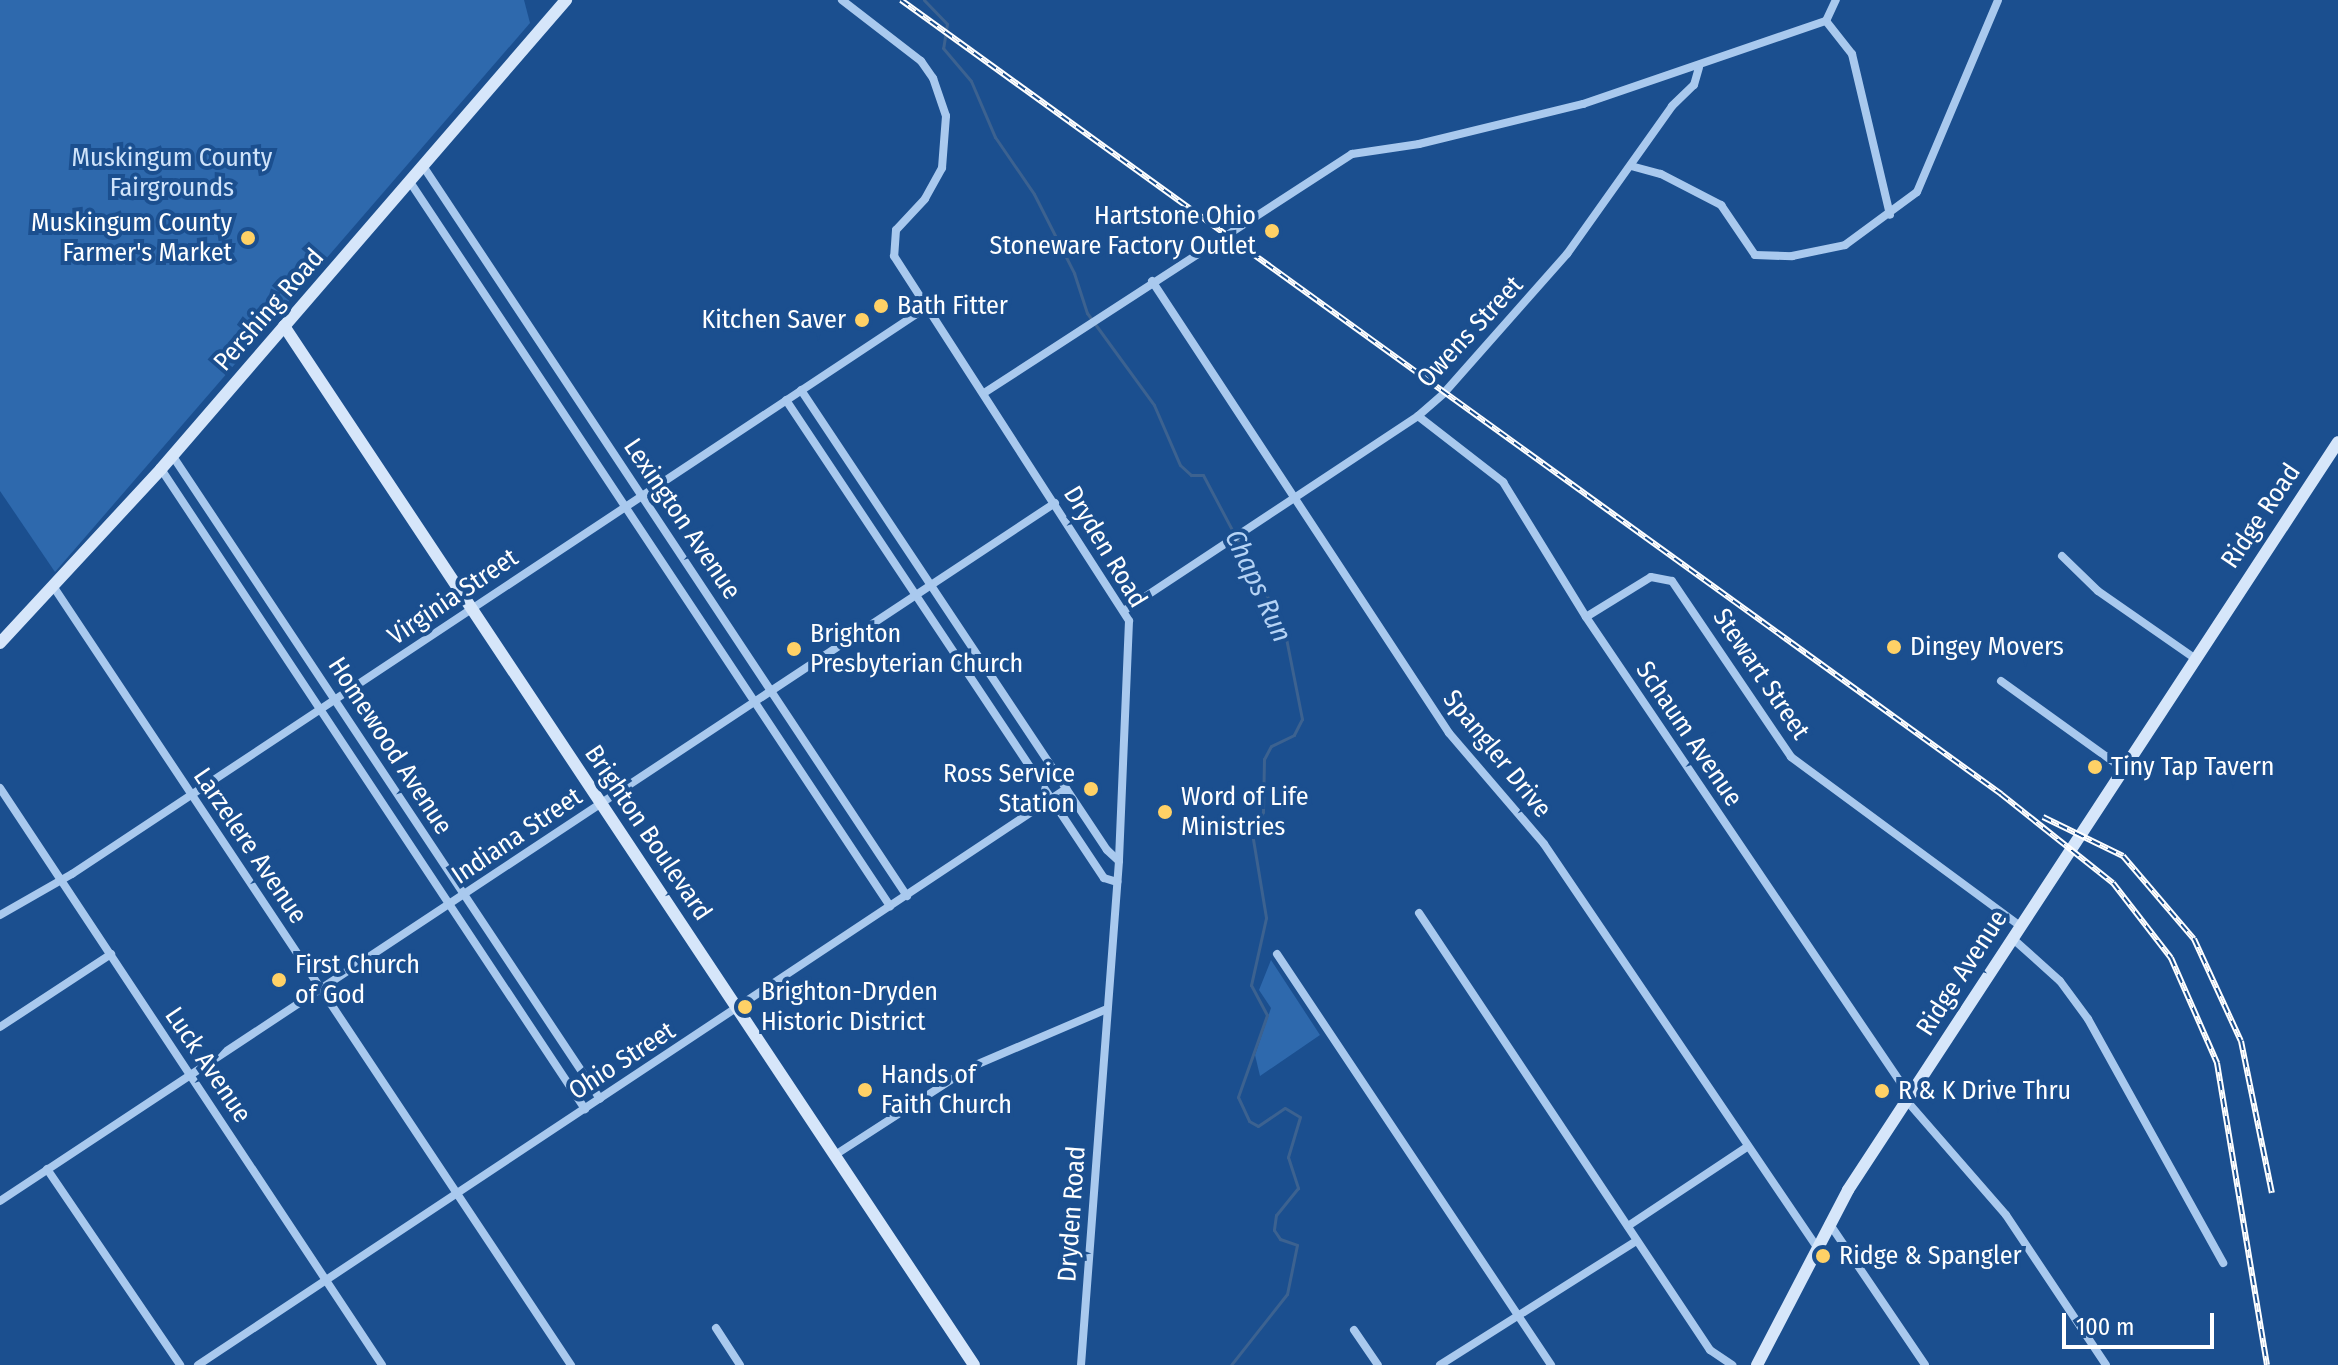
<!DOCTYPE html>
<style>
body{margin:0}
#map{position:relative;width:2338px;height:1365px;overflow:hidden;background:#1b4f8f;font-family:"Fira Sans Condensed",sans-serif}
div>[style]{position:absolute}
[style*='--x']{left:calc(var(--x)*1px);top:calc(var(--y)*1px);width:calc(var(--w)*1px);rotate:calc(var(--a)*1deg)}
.green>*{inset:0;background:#2e69ad}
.stream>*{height:3px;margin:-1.5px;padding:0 1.5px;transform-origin:1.5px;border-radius:1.5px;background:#3c6290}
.street>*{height:8px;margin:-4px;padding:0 4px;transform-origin:4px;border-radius:4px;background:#a9c9ee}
.secondary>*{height:12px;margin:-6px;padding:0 6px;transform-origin:6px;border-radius:6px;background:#d6e6fa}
.rail>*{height:6px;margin-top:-3px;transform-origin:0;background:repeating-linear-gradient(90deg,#1b4f8f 0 9px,#fff 0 18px);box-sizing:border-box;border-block:2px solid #fff}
.dots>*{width:22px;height:22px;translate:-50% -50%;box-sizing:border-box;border:4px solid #1b4f8f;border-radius:50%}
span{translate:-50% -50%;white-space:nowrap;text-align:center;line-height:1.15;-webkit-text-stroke:8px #1b4f8f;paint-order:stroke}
.park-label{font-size:26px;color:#cfe3fa}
.poi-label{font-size:26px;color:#fff}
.right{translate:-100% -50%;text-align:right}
.left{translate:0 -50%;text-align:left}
.street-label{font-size:26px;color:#fff}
.water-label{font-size:28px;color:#b5d3f5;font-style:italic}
.scale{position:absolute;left:2062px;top:1313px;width:152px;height:36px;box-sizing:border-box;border:4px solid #fff;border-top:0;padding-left:10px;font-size:24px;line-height:28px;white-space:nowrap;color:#fff;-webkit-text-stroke:6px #1b4f8f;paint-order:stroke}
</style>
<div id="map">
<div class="green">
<div style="clip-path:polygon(0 0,524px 0,530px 23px,55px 572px,0 491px)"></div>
<div style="clip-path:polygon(1271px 960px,1320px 1035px,1260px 1076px,1255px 1055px,1271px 1008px,1259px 990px)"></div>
</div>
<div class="stream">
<div style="--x:924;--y:0;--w:33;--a:46"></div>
<div style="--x:947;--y:24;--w:24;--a:99"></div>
<div style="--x:943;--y:48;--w:43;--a:49.7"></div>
<div style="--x:971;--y:81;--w:61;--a:66.8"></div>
<div style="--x:995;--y:137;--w:69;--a:55.6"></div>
<div style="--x:1034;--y:194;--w:89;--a:63.1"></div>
<div style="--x:1074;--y:273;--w:42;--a:72"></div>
<div style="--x:1087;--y:313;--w:114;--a:53.9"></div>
<div style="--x:1154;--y:405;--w:65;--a:66.6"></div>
<div style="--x:1180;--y:465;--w:15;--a:42"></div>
<div style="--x:1191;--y:475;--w:12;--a:0"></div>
<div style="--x:1203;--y:475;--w:173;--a:62.1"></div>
<div style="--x:1284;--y:628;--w:93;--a:78.8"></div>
<div style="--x:1302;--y:719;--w:18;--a:117"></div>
<div style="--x:1294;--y:735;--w:25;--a:154"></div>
<div style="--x:1271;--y:746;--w:15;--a:118"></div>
<div style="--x:1264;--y:759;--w:53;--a:91.1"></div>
<div style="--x:1263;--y:812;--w:24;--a:118"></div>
<div style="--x:1252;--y:833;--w:86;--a:80.6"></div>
<div style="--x:1266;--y:918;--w:69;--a:102.6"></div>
<div style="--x:1251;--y:985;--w:34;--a:62"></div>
<div style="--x:1267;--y:1015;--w:87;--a:109.5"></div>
<div style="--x:1238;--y:1097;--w:26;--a:65"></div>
<div style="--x:1249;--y:1121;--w:10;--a:29"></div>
<div style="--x:1258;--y:1126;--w:32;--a:-34"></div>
<div style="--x:1285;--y:1108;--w:17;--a:31"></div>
<div style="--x:1300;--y:1117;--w:42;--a:106.7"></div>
<div style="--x:1288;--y:1157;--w:33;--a:72"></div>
<div style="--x:1298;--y:1188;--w:35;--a:129"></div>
<div style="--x:1276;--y:1215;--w:15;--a:98"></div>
<div style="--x:1274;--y:1230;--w:11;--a:56"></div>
<div style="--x:1280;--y:1239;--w:18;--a:19"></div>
<div style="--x:1297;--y:1245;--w:50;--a:101.5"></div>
<div style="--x:1287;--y:1294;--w:90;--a:128.3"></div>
</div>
<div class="street">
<div style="--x:842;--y:0;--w:100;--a:37.7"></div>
<div style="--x:921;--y:61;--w:21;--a:55"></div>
<div style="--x:933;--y:78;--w:40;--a:71.1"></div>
<div style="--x:946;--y:116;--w:52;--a:94.4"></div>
<div style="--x:942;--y:168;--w:35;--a:119"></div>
<div style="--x:925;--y:199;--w:42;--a:133.1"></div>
<div style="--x:896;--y:230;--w:26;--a:94"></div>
<div style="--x:894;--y:256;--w:434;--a:57.2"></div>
<div style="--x:1129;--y:621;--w:240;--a:92.4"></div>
<div style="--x:1119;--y:861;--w:505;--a:94.31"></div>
<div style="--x:1826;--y:21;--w:42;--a:51.8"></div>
<div style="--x:1852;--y:54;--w:165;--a:76.7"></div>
<div style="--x:1826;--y:21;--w:23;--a:-65"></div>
<div style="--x:423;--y:166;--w:876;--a:56.46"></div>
<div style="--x:1631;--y:166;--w:31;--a:15"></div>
<div style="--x:1661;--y:174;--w:68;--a:27.3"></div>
<div style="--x:1721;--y:205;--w:60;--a:55.8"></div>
<div style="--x:1755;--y:255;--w:37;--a:2"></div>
<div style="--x:1792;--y:256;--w:54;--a:-11.7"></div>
<div style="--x:1845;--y:245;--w:89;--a:-36.4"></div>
<div style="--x:1917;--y:192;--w:208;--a:-67.1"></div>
<div style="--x:410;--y:182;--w:869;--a:56.46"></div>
<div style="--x:1152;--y:281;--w:541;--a:56.69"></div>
<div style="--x:1449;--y:733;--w:146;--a:49.4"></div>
<div style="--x:1544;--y:844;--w:487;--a:55.9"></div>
<div style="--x:801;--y:390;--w:552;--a:56.37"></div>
<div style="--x:1107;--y:850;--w:16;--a:43"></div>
<div style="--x:984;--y:393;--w:439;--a:-33"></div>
<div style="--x:1352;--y:154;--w:68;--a:-8.5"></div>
<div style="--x:1419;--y:144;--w:169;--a:-13.7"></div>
<div style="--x:1583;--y:104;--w:257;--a:-18.9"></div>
<div style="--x:786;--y:400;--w:574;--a:56.37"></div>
<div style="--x:1104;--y:878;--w:14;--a:17"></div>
<div style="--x:1418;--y:416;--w:108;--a:37.8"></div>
<div style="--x:1503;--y:482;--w:158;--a:58.4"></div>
<div style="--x:1586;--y:617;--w:577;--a:55.95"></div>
<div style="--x:172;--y:455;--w:773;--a:56.39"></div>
<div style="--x:161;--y:469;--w:768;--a:56.48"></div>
<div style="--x:2062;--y:556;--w:50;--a:44.2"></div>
<div style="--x:2098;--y:591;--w:116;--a:34.8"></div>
<div style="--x:55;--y:589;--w:932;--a:56.38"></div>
<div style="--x:1125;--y:610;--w:351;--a:-33.5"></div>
<div style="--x:1418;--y:416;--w:35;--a:-41"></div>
<div style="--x:1444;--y:393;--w:186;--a:-48.5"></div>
<div style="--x:1567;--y:254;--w:181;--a:-54.6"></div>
<div style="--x:1672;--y:106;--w:30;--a:-44"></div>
<div style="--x:1694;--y:85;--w:18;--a:-74"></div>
<div style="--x:1586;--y:617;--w:76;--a:-31.6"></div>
<div style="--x:1651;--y:577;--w:21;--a:11"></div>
<div style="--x:1672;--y:581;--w:212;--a:55.9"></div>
<div style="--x:1791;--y:757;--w:285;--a:36.4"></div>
<div style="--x:2001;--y:681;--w:149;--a:35.7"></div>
<div style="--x:0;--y:788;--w:692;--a:56.49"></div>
<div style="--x:1419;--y:913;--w:525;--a:56.34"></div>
<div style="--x:1710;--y:1350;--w:27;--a:34"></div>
<div style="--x:0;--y:915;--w:83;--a:-29.7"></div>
<div style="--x:72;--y:874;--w:1026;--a:-33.55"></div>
<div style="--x:2012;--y:938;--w:64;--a:41.9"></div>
<div style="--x:2060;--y:981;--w:47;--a:53.6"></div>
<div style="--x:2088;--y:1019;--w:279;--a:61"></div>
<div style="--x:1277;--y:954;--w:494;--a:56.3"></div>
<div style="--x:0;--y:1027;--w:133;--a:-33.3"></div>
<div style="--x:1906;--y:1100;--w:152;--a:49"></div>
<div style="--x:2006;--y:1215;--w:180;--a:56.3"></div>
<div style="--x:835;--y:1155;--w:162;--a:-32.9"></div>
<div style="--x:971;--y:1067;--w:148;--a:-23.1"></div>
<div style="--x:47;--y:1169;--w:237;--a:55.8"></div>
<div style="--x:0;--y:1201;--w:1265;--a:-33.49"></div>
<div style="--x:1829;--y:1223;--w:171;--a:55.9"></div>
<div style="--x:1628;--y:1226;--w:143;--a:-33.6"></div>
<div style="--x:716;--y:1328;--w:44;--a:57"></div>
<div style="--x:1354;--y:1330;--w:42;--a:55.6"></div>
<div style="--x:198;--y:1365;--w:1042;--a:-33.57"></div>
<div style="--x:1440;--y:1365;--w:232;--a:-32.3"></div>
</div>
<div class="secondary">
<div style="--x:284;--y:326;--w:1247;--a:56.41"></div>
<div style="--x:0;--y:643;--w:237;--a:-47.2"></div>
<div style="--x:161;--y:469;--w:620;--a:-49.19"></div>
<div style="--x:1757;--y:1365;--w:197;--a:-62.5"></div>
<div style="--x:1848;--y:1190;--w:894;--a:-56.77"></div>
</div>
<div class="rail">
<div style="--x:901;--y:0;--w:1357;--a:35.82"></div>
<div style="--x:2001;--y:794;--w:143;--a:38.5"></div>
<div style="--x:2113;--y:883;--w:95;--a:52.3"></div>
<div style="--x:2171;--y:958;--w:115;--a:66.3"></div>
<div style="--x:2217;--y:1063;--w:306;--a:80.6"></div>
<div style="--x:2043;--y:817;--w:89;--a:26"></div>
<div style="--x:2123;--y:856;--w:109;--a:49.5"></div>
<div style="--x:2194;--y:939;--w:112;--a:65.3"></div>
<div style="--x:2241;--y:1041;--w:155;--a:78.5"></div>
</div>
<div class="dots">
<div style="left:1272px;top:231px;background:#ffd166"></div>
<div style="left:248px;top:238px;background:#ffd166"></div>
<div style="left:881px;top:306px;background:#ffd166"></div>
<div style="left:862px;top:320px;background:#ffd166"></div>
<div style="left:1894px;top:647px;background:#ffd166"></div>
<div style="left:794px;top:649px;background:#ffd166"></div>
<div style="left:2095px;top:767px;background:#ffd166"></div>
<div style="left:1091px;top:789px;background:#ffd166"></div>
<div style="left:1165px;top:812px;background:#ffd166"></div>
<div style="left:279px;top:980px;background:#ffd166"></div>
<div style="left:745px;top:1007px;background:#ffd166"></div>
<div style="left:865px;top:1090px;background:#ffd166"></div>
<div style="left:1882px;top:1091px;background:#ffd166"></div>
<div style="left:1823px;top:1256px;background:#ffd166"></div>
</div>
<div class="park-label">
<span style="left:172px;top:173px">Muskingum County<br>Fairgrounds</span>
</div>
<div class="poi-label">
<span class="right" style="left:1256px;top:231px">Hartstone Ohio<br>Stoneware Factory Outlet</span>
<span class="right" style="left:232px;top:238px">Muskingum County<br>Farmer's Market</span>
<span class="left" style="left:897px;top:306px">Bath Fitter</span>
<span class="right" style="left:846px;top:320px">Kitchen Saver</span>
<span class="left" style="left:810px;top:649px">Brighton<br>Presbyterian Church</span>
<span class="left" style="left:1910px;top:647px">Dingey Movers</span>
<span class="left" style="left:2111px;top:767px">Tiny Tap Tavern</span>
<span class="right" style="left:1075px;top:789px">Ross Service<br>Station</span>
<span class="left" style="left:1181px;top:812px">Word of Life<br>Ministries</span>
<span class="left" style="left:295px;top:980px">First Church<br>of God</span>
<span class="left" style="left:761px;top:1007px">Brighton-Dryden<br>Historic District</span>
<span class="left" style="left:881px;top:1090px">Hands of<br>Faith Church</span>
<span class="left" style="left:1898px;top:1091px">R &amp; K Drive Thru</span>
<span class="left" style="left:1839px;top:1256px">Ridge &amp; Spangler</span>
</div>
<div class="street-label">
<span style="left:269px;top:310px;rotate:-49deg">Pershing Road</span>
<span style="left:1470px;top:332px;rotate:-47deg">Owens Street</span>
<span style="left:2261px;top:516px;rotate:-56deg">Ridge Road</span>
<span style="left:682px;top:519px;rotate:56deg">Lexington Avenue</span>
<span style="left:1105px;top:547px;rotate:59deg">Dryden Road</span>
<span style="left:453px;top:597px;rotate:-34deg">Virginia Street</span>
<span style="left:1761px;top:674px;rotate:56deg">Stewart Street</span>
<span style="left:1689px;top:734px;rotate:56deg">Schaum Avenue</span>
<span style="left:390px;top:746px;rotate:57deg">Homewood Avenue</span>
<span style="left:1497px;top:754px;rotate:51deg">Spangler Drive</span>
<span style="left:648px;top:833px;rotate:56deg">Brighton Boulevard</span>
<span style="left:517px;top:836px;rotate:-34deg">Indiana Street</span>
<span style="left:250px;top:846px;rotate:56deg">Larzelere Avenue</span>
<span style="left:1962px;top:973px;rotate:-57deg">Ridge Avenue</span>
<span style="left:622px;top:1061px;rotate:-33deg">Ohio Street</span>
<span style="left:208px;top:1065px;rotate:56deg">Luck Avenue</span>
<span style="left:1072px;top:1214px;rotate:-86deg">Dryden Road</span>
</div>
<div class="water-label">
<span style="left:1258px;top:586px;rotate:65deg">Chaps Run</span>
</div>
<div class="scale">100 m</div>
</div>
